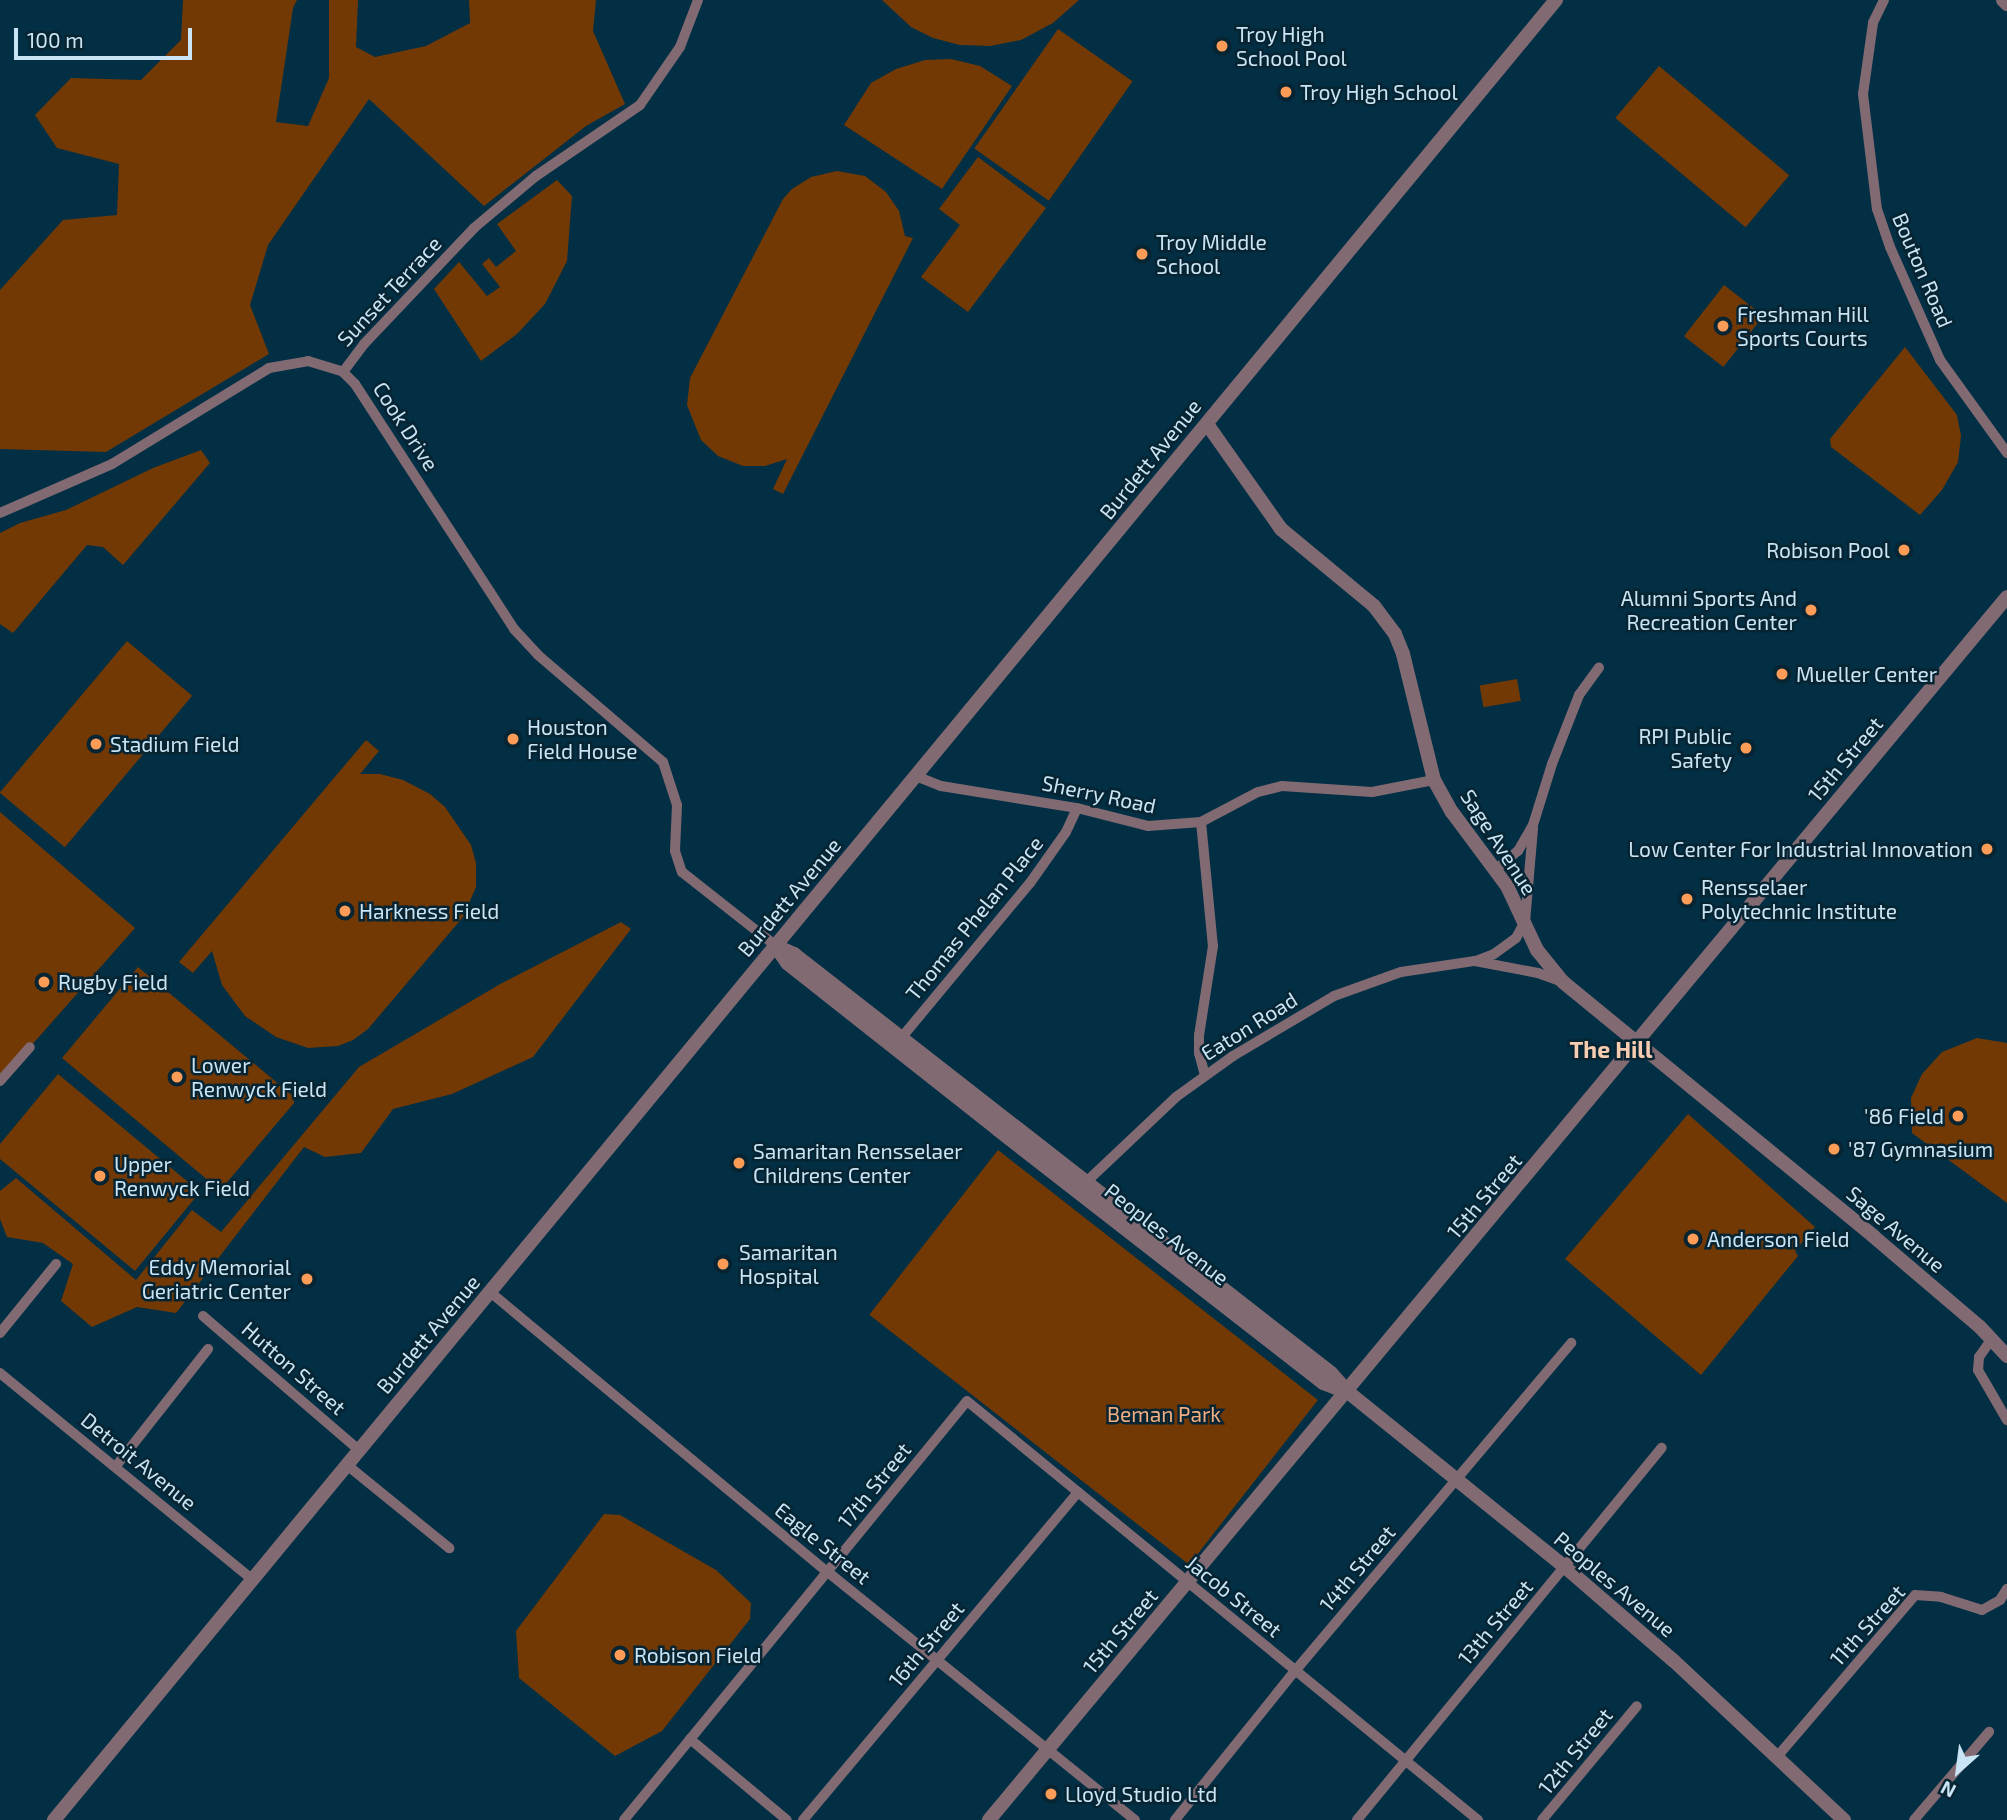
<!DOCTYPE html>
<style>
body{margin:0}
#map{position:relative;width:2007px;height:1820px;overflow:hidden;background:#022f44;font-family:"Exo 2",sans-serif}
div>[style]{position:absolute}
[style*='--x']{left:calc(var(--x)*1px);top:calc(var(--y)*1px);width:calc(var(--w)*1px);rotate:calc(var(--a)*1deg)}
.green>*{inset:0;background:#733905;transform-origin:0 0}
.minor>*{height:10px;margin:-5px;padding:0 5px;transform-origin:5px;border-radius:5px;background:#826a73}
.tertiary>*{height:14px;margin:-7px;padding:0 7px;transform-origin:7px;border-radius:7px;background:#826a73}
.dots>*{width:19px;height:19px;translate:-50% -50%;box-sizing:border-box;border:4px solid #072433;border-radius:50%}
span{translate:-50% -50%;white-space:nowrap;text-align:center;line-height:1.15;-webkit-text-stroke:5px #072433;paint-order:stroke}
.poi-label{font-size:21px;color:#c9e4f5}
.left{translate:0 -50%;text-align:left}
.right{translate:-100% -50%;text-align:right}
.street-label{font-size:21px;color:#c9e4f5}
.park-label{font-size:21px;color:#f2ae81}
.neighbourhood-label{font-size:23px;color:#f7ccb1;font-weight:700}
.north{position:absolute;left:1923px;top:1736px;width:70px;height:70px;-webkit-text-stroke:5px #072433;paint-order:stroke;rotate:208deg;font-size:19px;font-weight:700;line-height:28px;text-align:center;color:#c9e4f5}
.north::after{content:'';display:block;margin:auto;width:24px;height:32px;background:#c9e4f5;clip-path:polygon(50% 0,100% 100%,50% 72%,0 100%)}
.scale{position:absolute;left:14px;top:28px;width:178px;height:32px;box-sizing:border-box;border:4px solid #c9e4f5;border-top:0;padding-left:9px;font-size:21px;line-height:24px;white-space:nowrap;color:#c9e4f5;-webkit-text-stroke:5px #072433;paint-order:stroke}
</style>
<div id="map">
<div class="green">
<div style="clip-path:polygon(183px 0,297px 0,293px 8px,276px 122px,308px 126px,329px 78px,329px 0,358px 0,356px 47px,375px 57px,426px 46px,470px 23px,469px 0,596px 0,593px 31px,625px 104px,586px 126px,484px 206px,369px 99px,268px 245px,250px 305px,269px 354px,106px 452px,0 449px,0 290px,63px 220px,117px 215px,119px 164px,57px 148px,35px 115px,71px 78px,141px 80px,181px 40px)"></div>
<div style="clip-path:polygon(882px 0,1079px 0,1053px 23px,1021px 40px,990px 46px,960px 45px,933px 38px,911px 27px)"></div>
<div style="left:1058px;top:29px;width:91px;height:146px;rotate:35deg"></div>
<div style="clip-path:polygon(951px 59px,980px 66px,1012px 86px,942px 189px,844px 125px,871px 83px,896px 69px,925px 60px)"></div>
<div style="left:1659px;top:66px;width:170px;height:68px;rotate:40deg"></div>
<div style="clip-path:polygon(978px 157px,1046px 208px,968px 312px,921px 277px,960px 225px,939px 209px)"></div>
<div style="clip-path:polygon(837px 171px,865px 176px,886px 192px,899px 211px,905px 236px,913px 238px,783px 494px,773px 489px,787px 459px,765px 466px,743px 466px,718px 456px,701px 440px,687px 405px,690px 378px,783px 199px,792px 189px,811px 177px)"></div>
<div style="clip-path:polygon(557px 180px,572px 196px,567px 261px,545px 304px,517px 334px,481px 361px,434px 289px,459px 262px,487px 296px,500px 287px,482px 264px,489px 258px,496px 267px,516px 251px,497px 224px)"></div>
<div style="left:1724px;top:285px;width:50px;height:65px;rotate:38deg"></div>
<div style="clip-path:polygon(1905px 347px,1957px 415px,1961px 436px,1958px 462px,1942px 490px,1920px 515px,1831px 447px,1830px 439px)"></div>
<div style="clip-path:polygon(201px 450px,210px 463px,123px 565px,103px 547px,87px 545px,13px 633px,0 624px,0 533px,20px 523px,66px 510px,153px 468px)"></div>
<div style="left:127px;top:641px;width:85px;height:198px;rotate:40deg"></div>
<div style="left:1517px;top:679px;width:22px;height:38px;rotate:80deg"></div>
<div style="clip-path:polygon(366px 740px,379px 751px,360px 774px,380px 774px,403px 780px,430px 794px,445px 807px,471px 845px,476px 863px,476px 887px,463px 917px,368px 1029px,353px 1040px,338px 1046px,308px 1048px,276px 1037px,245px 1016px,222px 985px,212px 951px,193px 973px,179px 962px)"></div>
<div style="clip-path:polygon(0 812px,135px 928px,0 1081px)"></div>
<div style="clip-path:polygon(621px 922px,631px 929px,533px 1057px,452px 1094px,393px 1109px,361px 1153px,325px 1157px,304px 1147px,176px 1313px,137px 1307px,92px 1327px,61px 1301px,73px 1264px,43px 1243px,7px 1237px,0 1219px,0 1191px,16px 1178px,136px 1280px,192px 1210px,221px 1232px,359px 1067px,502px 983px)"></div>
<div style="clip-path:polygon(138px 967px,293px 1096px,294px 1103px,223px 1187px,216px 1187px,62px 1058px)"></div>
<div style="clip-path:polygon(1977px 1038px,2007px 1043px,2007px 1203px,1912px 1133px,1911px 1098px,1922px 1074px,1942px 1052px)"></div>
<div style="clip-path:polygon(58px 1074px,200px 1192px,135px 1271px,0 1159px,0 1144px)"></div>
<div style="clip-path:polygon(1688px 1114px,1815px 1227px,1795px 1251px,1798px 1256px,1701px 1375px,1565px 1259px)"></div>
<div style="left:998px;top:1150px;width:406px;height:209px;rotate:38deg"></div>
<div style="clip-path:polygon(604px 1514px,620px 1515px,716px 1570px,751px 1603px,750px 1619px,662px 1731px,615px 1756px,519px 1678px,516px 1631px)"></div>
</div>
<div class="minor">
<div style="--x:1884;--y:0;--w:25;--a:116"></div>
<div style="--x:1873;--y:23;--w:72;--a:98"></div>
<div style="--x:1863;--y:94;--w:116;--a:83.1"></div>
<div style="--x:1877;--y:209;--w:40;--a:71.1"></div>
<div style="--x:1890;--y:247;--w:124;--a:66.1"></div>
<div style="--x:1940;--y:360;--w:115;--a:54.2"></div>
<div style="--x:343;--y:372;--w:35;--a:-53"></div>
<div style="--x:364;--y:344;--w:160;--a:-46.5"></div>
<div style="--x:474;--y:228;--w:81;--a:-40"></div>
<div style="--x:536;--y:176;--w:126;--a:-34.3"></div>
<div style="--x:640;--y:105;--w:70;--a:-55.4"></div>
<div style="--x:680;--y:47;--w:50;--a:-69"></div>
<div style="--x:0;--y:513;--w:122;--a:-23.6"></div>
<div style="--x:112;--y:464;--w:184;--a:-31.4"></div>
<div style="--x:269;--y:368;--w:40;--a:-10"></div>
<div style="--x:308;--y:361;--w:37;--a:17"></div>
<div style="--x:343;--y:372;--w:17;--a:45"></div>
<div style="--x:355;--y:384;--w:292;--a:57"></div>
<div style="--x:514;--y:629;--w:35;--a:47"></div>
<div style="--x:538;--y:655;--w:165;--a:40.6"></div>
<div style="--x:663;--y:762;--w:45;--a:72"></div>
<div style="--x:677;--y:805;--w:46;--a:92.5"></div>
<div style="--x:675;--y:851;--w:22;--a:72"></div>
<div style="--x:682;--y:872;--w:120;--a:38.2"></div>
<div style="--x:916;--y:776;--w:27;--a:22"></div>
<div style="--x:941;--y:786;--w:138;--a:9.2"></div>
<div style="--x:1077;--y:808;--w:73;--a:14.2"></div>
<div style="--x:1148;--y:826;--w:53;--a:-4.3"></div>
<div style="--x:1201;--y:822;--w:64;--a:-27.8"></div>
<div style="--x:1258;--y:792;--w:25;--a:-14"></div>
<div style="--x:1282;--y:786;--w:90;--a:3.8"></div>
<div style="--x:1372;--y:792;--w:63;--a:-11"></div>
<div style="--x:1201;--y:822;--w:125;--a:84.5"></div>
<div style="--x:1213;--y:946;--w:90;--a:98.9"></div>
<div style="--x:1199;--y:1035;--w:18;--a:90"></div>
<div style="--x:1199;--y:1053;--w:23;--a:75"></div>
<div style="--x:1495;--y:870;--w:30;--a:-40"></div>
<div style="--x:1518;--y:851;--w:30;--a:-60"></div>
<div style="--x:1533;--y:825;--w:64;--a:-72.7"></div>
<div style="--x:1552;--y:764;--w:74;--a:-68.6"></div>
<div style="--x:1579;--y:695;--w:34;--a:-54"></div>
<div style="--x:1476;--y:961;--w:19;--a:-21"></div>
<div style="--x:1494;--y:954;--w:27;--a:-36"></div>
<div style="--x:1516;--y:938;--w:18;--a:-61"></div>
<div style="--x:1525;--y:922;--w:94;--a:-85.1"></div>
<div style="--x:897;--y:1043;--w:208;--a:-50.3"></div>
<div style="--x:1030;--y:883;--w:62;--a:-54.8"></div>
<div style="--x:1066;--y:832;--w:26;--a:-65"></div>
<div style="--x:0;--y:1081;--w:45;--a:-48.6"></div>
<div style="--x:1082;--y:1186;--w:129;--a:-43.4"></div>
<div style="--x:1176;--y:1097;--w:70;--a:-35.7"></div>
<div style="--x:1233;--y:1056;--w:117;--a:-30.7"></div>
<div style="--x:1334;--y:996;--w:71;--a:-19.7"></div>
<div style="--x:1401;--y:972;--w:75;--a:-8.5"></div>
<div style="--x:1475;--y:961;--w:64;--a:10.8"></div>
<div style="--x:1538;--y:973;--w:27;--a:20"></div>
<div style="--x:490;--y:1292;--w:440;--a:39.7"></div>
<div style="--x:829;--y:1573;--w:393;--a:38.9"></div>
<div style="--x:203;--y:1316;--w:206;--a:40.7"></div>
<div style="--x:0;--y:1333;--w:89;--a:-50.9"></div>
<div style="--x:1991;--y:1340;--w:21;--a:125"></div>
<div style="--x:1979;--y:1357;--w:13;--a:94"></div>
<div style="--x:1978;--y:1370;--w:58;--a:59.9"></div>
<div style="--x:0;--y:1373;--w:327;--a:39.3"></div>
<div style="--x:347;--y:1465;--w:132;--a:39.1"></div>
<div style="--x:116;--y:1466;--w:149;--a:-51.8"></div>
<div style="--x:690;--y:1739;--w:126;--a:39.9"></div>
<div style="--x:1776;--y:1758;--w:214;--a:-49.5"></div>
<div style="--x:1915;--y:1595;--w:26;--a:4"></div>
<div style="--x:1941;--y:1597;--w:43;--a:17.6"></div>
<div style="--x:1982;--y:1610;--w:21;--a:-29"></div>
<div style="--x:2000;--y:1600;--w:13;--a:-58"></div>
<div style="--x:624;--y:1820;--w:541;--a:-50.7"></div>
<div style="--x:967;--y:1401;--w:661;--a:39.35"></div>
<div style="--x:803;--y:1820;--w:428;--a:-50"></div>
<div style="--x:1175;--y:1820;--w:191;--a:-51.2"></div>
<div style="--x:1295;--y:1671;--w:429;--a:-49.9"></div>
<div style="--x:1357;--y:1820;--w:481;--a:-50.7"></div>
<div style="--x:1542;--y:1820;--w:148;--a:-50.2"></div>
<div style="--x:1914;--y:1820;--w:116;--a:-49.6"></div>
</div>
<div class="tertiary">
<div style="--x:2003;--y:0;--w:6;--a:45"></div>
<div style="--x:1207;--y:424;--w:128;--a:54.8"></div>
<div style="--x:1281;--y:529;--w:121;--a:39.6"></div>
<div style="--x:1374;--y:606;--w:35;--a:53"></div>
<div style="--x:1395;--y:634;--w:22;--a:68"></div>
<div style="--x:1403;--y:654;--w:130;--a:76.2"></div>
<div style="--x:1434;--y:780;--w:37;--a:61"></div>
<div style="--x:1452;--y:812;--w:92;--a:53.4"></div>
<div style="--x:1507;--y:886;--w:71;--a:64.9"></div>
<div style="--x:1537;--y:950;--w:41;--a:50.9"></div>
<div style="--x:1563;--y:982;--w:401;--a:39.3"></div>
<div style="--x:1873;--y:1236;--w:140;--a:40.4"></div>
<div style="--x:1980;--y:1327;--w:40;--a:47"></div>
<div style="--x:776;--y:946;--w:20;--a:24"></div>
<div style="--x:794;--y:954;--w:681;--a:37.96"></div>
<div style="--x:1331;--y:1373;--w:25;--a:48"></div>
<div style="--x:1348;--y:1392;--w:279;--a:38.9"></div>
<div style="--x:1565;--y:1567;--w:144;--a:40.8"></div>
<div style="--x:1674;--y:1661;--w:233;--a:43.1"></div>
<div style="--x:776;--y:947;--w:19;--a:55"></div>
<div style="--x:787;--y:963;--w:268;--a:38.3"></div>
<div style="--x:997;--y:1129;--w:413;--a:37.9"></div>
<div style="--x:1323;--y:1383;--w:25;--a:21"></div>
<div style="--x:54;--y:1820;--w:2360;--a:-50.47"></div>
<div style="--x:989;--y:1820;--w:1591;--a:-50.23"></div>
</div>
<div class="dots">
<div style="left:1222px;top:46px;background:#fd9c56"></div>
<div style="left:1286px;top:92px;background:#fd9c56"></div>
<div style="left:1142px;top:254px;background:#fd9c56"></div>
<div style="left:1723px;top:326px;background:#fd9c56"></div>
<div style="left:1904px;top:550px;background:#fd9c56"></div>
<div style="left:1811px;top:610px;background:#fd9c56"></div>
<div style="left:1782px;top:674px;background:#fd9c56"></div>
<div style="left:513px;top:739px;background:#fd9c56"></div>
<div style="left:96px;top:744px;background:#fd9c56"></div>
<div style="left:1746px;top:748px;background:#fd9c56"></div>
<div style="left:1987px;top:849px;background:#fd9c56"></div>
<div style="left:1687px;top:899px;background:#fd9c56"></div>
<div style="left:345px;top:911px;background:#fd9c56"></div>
<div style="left:44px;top:982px;background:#fd9c56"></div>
<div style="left:177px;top:1077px;background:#fd9c56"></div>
<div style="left:1958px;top:1116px;background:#fd9c56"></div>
<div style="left:1834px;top:1149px;background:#fd9c56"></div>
<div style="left:739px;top:1163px;background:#fd9c56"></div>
<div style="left:100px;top:1176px;background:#fd9c56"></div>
<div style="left:1693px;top:1239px;background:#fd9c56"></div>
<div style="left:723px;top:1264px;background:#fd9c56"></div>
<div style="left:307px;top:1279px;background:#fd9c56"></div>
<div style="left:620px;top:1655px;background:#fd9c56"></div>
<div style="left:1051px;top:1794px;background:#fd9c56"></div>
</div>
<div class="poi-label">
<span class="left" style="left:1236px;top:46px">Troy High<br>School Pool</span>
<span class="left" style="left:1300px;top:92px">Troy High School</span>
<span class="left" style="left:1156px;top:254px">Troy Middle<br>School</span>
<span class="left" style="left:1737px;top:326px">Freshman Hill<br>Sports Courts</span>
<span class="right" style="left:1890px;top:550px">Robison Pool</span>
<span class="right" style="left:1797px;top:610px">Alumni Sports And<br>Recreation Center</span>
<span class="left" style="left:1796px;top:674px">Mueller Center</span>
<span class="left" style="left:527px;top:739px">Houston<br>Field House</span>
<span class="right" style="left:1732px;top:748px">RPI Public<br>Safety</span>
<span class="left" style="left:110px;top:744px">Stadium Field</span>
<span class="right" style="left:1973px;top:849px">Low Center For Industrial Innovation</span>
<span class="left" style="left:1701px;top:899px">Rensselaer<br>Polytechnic Institute</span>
<span class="left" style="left:359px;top:911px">Harkness Field</span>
<span class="left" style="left:58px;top:982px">Rugby Field</span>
<span class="left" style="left:191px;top:1077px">Lower<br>Renwyck Field</span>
<span class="right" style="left:1944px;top:1116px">'86 Field</span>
<span class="left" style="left:1848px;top:1149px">'87 Gymnasium</span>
<span class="left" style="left:753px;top:1163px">Samaritan Rensselaer<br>Childrens Center</span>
<span class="left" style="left:114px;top:1176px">Upper<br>Renwyck Field</span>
<span class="left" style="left:1707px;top:1239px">Anderson Field</span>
<span class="left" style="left:739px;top:1264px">Samaritan<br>Hospital</span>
<span class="right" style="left:291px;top:1279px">Eddy Memorial<br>Geriatric Center</span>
<span class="left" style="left:634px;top:1655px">Robison Field</span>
<span class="left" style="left:1065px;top:1794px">Lloyd Studio Ltd</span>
</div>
<div class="street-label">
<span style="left:1923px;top:270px;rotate:67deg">Bouton Road</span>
<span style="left:389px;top:291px;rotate:-47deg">Sunset Terrace</span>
<span style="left:406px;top:426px;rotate:57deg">Cook Drive</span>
<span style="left:1150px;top:459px;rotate:-51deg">Burdett Avenue</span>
<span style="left:1845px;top:759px;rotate:-50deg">15th Street</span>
<span style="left:1099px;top:794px;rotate:12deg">Sherry Road</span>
<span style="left:1499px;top:842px;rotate:57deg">Sage Avenue</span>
<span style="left:789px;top:897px;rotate:-50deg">Burdett Avenue</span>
<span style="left:974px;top:918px;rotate:-51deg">Thomas Phelan Place</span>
<span style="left:1249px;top:1026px;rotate:-32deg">Eaton Road</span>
<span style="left:1484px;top:1196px;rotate:-50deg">15th Street</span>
<span style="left:1896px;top:1229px;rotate:40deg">Sage Avenue</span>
<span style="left:1167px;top:1234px;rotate:38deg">Peoples Avenue</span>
<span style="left:428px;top:1334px;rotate:-50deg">Burdett Avenue</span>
<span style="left:294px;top:1368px;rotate:41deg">Hutton Street</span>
<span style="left:139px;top:1461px;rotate:39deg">Detroit Avenue</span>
<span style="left:874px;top:1485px;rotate:-51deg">17th Street</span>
<span style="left:823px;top:1543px;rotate:39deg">Eagle Street</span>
<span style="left:1357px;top:1568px;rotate:-50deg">14th Street</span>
<span style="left:1615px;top:1584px;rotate:40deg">Peoples Avenue</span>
<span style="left:1234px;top:1596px;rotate:39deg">Jacob Street</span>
<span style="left:1495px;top:1622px;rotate:-50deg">13th Street</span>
<span style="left:1867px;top:1625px;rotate:-48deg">11th Street</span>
<span style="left:1120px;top:1631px;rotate:-50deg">15th Street</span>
<span style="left:926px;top:1644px;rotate:-50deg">16th Street</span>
<span style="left:1575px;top:1751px;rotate:-51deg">12th Street</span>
</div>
<div class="park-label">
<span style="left:1164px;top:1414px">Beman Park</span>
</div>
<div class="neighbourhood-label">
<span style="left:1611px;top:1049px">The Hill</span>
</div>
<div class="north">N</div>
<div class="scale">100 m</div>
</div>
